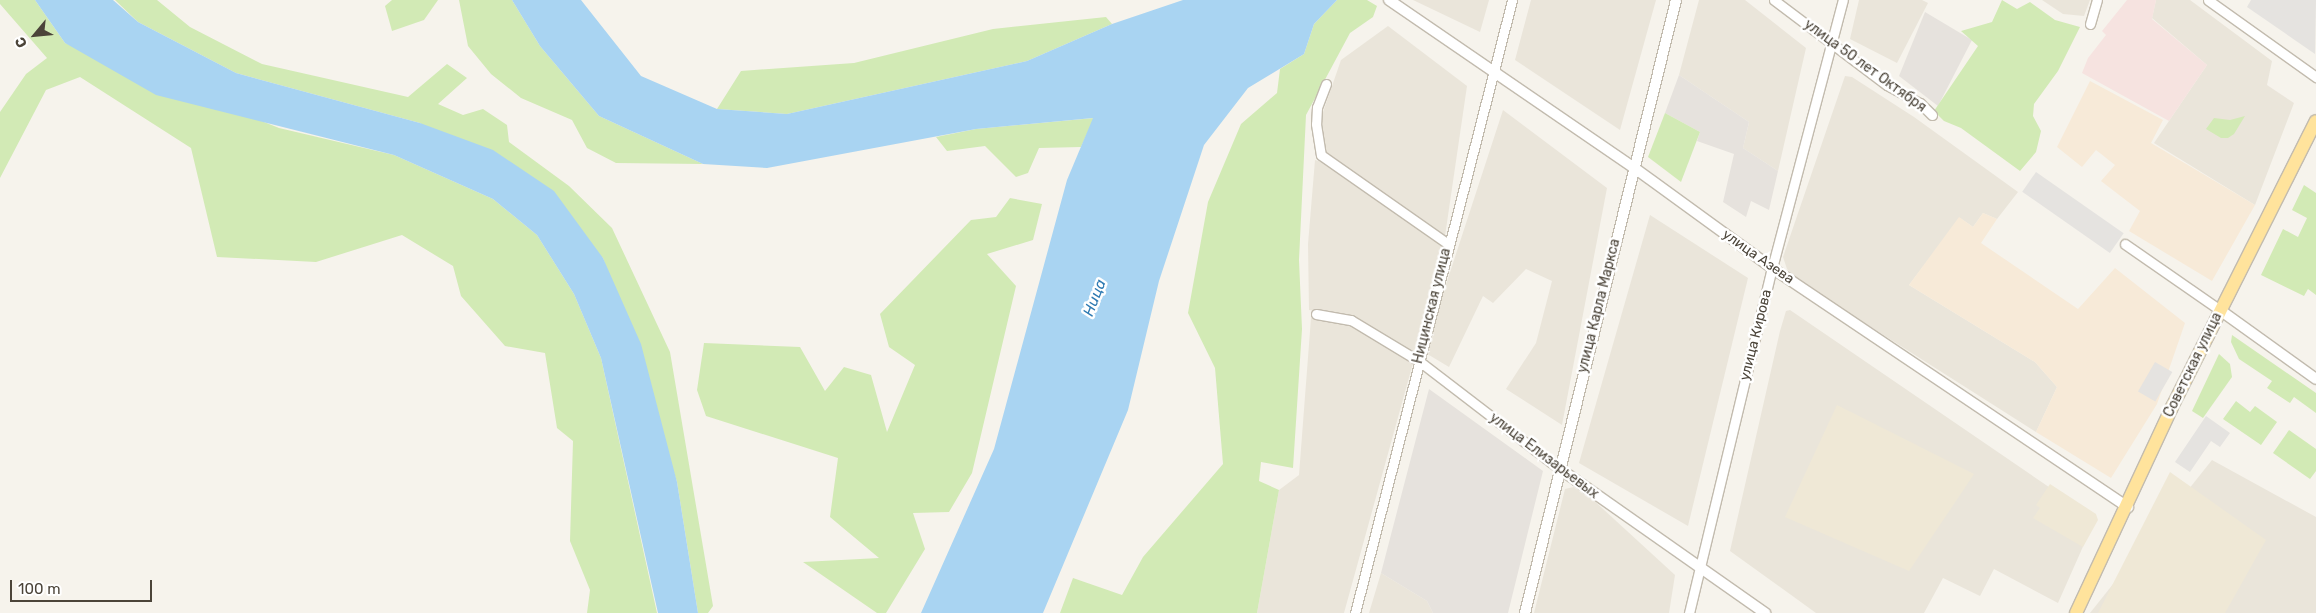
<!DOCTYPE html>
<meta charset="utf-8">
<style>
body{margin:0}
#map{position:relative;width:2316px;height:613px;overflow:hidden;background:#f6f3ec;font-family:Rubik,sans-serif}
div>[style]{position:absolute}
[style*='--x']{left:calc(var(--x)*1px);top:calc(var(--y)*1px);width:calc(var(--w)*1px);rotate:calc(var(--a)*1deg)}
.residential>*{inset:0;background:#eae5da}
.commercial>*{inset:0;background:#f7ead8}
.industrial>*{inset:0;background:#e6e2dd}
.education>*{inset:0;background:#efe8d6}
.medical>*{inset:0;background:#f6e3e0}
.green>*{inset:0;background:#d2eab5}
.parking>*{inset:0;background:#e5e3e0;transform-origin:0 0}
.water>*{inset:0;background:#a9d4f2}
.roads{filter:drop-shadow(1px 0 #c2bbae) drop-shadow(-1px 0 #c2bbae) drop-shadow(0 1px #c2bbae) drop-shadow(0 -1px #c2bbae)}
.minor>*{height:9px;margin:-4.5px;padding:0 4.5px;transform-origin:4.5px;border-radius:4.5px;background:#fff}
.tertiary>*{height:10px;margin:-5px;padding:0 5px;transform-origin:5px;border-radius:5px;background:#fff}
.primary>*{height:12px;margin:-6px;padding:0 6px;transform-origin:6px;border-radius:6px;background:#ffe39c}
span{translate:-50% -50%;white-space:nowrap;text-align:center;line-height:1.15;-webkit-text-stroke:5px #fff;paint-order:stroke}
.street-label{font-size:14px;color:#4b4439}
.water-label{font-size:15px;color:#2e7ab2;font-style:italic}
.north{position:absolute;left:10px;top:10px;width:50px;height:50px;-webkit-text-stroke:4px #fff;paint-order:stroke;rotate:242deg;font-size:14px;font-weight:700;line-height:20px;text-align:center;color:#4b4439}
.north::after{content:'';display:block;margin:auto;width:18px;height:22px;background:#4b4439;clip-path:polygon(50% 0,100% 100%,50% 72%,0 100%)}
.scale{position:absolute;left:10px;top:580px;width:142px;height:22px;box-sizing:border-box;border:2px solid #4b4439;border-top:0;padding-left:6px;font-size:15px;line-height:18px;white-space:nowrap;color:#4b4439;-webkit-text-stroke:4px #fff;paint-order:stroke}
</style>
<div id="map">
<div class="residential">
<div style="clip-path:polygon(1413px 0,1489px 0,1480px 32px)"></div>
<div style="clip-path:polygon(1531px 0,1656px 0,1620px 130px,1515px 60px)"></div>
<div style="clip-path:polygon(1699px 0,1745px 0,1806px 48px,1778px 171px,1743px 148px,1749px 122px,1679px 75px)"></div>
<div style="clip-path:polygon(1859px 0,1922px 0,1928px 3px,1897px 63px,1850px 39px)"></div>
<div style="clip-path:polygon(2042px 0,2090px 0,2084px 16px,2063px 14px)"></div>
<div style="clip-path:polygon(2156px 0,2190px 0,2272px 61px,2267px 85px,2294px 103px,2255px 205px,2154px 143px,2207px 65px,2152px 18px)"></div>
<div style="clip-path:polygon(1388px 26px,1467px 86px,1445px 236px,1324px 154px,1322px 115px,1341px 60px)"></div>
<div style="clip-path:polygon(1845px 76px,1852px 77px,1914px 117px,2018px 192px,1997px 219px,1983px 213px,1973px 227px,1960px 218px,1909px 285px,2035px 362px,2057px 387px,2036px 432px,1797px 280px,1787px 269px,1783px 257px)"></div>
<div style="clip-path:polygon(1503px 110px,1607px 188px,1562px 425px,1506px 389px,1536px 343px,1552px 281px,1526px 269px,1493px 303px,1483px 296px,1449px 367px,1424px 352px)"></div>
<div style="clip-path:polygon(1315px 160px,1325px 163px,1444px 244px,1414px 354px,1357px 318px,1309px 310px,1308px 244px)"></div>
<div style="clip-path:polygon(1650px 215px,1748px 278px,1688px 526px,1579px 463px)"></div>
<div style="clip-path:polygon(1790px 310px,2087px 513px,2093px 524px,2058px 603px,1994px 569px,1980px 596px,1943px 578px,1924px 613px,1816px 613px,1730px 551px,1780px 331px,1786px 311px)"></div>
<div style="clip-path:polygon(1311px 318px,1349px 325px,1413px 363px,1344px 613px,1257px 613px,1279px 490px,1299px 475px)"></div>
<div style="clip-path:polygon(2212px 460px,2316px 517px,2316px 613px,2090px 613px)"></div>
<div style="clip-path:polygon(1578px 486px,1675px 575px,1669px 613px,1534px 613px,1565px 489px)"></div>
<div style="clip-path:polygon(1381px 573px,1427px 601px,1433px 613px,1369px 613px)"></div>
</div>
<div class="commercial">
<div style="clip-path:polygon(2090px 81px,2163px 120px,2151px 143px,2255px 205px,2212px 281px,2129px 231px,2140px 211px,2101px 181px,2115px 165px,2096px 150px,2082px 167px,2057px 147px)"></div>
<div style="clip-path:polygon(1983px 213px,1997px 219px,1981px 243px,2078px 309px,2115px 268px,2185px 323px,2157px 404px,2111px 478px,2036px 432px,2057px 387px,2035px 362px,1909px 285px,1959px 217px,1973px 227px)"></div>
</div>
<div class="industrial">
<div style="clip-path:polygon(1925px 12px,1972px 40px,1938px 106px,1899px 76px)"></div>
<div style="clip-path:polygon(1679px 75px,1749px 122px,1743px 148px,1778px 171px,1769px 210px,1751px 201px,1746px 217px,1723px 202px,1734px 154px,1697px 141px,1700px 132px,1665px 113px)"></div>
<div style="clip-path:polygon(1429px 389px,1543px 471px,1508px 613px,1433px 613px,1427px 601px,1381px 573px)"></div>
</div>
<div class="education">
<div style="clip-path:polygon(1837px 405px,1974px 474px,1909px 571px,1785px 517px)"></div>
<div style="clip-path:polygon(2170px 472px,2266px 540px,2225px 613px,2098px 613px)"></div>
<div style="clip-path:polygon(2050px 484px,2096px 514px,2098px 520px,2083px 547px,2033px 518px,2040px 508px,2036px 505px)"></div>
</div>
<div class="medical">
<div style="clip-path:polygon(2127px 0,2156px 0,2152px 19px,2207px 65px,2169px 121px,2082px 73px,2088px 58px,2106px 35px,2102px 31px)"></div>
</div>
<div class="green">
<div style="clip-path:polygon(0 0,35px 0,65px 43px,279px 128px,394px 155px,493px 199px,537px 235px,574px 294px,601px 358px,657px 613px,587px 613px,590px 590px,570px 541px,573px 441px,557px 428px,545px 353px,505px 346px,461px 296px,453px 266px,402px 235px,316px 262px,217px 257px,191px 148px,80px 77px,46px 90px,0 178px,0 112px,26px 74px,47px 58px,0 4px)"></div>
<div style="clip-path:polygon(115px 0,157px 0,190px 27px,262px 64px,408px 97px,447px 64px,467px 78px,438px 104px,463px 115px,483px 109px,507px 125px,509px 142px,569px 186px,612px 228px,670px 352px,713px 606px,708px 613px,698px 613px,677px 482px,603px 258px,420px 123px,236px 73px,138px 22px)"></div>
<div style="clip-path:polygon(392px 0,438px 0,424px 20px,392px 31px,385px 6px)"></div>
<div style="clip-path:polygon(459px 0,512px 0,540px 46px,599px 116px,703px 164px,616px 163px,587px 148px,572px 120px,521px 98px,491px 74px,468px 46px)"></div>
<div style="clip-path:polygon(1337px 0,1367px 0,1377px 6px,1373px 17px,1350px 33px,1306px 115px,1299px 260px,1302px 329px,1293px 468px,1261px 462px,1259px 481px,1279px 490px,1257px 613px,1060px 613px,1073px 578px,1122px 595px,1143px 557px,1223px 464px,1215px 368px,1188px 313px,1208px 202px,1241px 124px,1277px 93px,1280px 69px,1304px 54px,1314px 24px)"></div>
<div style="clip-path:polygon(2002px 0,2017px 9px,2030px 2px,2055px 20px,2080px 27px,2058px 71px,2034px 104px,2033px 116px,2041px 131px,2036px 152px,2020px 171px,1961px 128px,1944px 121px,1934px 111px,1978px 46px,1961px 31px,1992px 22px)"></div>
<div style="clip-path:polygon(1106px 17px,1112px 24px,1027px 61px,787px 114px,717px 109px,741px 71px,854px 63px,993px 29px)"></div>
<div style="clip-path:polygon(1665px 113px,1700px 132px,1681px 182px,1648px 157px)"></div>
<div style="clip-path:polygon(2245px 116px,2234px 134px,2228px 138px,2221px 138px,2206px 129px,2214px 118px,2230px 120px)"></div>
<div style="clip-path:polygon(1094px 118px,1081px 147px,1039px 148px,1028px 173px,1016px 177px,985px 146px,947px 151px,936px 137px,976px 129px)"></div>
<div style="clip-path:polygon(2304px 185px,2316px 193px,2316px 295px,2308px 289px,2304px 296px,2261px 275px,2283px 229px,2298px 237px,2307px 218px,2292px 210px)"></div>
<div style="clip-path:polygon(1010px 198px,1042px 204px,1033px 240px,987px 254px,1016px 286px,972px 473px,949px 512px,913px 513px,925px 549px,886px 613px,877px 613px,803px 562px,879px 558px,830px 517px,838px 458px,706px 416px,697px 390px,704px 343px,800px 347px,825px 391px,844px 367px,871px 375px,887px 432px,915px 365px,889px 347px,880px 314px,971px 220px,996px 217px)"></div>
<div style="clip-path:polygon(2232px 335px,2316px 393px,2316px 413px,2294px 397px,2290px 403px,2267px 388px,2272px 381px,2239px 359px,2231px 342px)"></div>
<div style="clip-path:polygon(2219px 354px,2230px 364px,2232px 377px,2203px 418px,2192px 411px)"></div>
<div style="clip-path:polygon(2236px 401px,2250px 412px,2255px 406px,2277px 422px,2261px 445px,2223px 419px)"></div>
<div style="clip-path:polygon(2289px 430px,2316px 449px,2316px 471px,2310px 479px,2273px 453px)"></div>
</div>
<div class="parking">
<div style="clip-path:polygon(2251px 0,2316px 0,2315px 54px,2247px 7px)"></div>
<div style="left:2036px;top:172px;width:107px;height:24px;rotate:35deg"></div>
<div style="left:2155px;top:362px;width:20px;height:34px;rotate:30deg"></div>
<div style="clip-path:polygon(2206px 416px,2230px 433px,2220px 447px,2211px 441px,2190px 472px,2175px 462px)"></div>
</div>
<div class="water">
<div style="clip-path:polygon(35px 0,113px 0,138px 22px,236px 73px,420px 123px,493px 150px,554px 191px,603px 258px,641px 344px,677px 482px,698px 613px,658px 613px,601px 358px,574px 294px,537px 235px,493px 199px,394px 155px,156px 95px,65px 43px)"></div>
<div style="clip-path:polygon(512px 0,581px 0,641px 76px,717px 109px,787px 114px,1027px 61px,1112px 24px,1183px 0,1337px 0,1314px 24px,1304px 54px,1248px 88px,1204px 145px,1159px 281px,1128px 410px,1043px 613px,921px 613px,994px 449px,1067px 180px,1093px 118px,976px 129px,767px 168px,703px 164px,599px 116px,540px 46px)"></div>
</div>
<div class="roads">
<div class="minor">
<div style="--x:1774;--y:0;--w:141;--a:37"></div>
<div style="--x:1887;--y:85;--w:38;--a:29"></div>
<div style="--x:1920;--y:103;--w:17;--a:45"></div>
<div style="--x:2208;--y:0;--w:133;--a:35.5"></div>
<div style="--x:2090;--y:24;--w:25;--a:-74"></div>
<div style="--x:1326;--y:84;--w:25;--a:111"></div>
<div style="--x:1317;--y:107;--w:17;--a:93"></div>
<div style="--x:1316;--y:124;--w:31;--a:81"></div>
<div style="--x:1321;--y:155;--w:155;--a:35"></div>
<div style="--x:2125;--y:244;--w:116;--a:34.8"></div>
<div style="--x:1316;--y:314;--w:36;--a:10"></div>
<div style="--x:1351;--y:320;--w:79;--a:31.1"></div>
<div style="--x:1419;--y:361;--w:178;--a:37.5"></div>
<div style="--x:1355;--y:613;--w:633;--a:-75.63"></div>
<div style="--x:1689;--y:613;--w:355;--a:-76.5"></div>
<div style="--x:1772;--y:268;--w:277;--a:-75.2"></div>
</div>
<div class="tertiary">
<div style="--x:1389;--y:0;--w:296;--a:34.4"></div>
<div style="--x:1633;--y:167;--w:172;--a:36"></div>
<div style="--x:1772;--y:268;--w:429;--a:33.9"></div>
<div style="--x:2220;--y:310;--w:118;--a:35.7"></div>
<div style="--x:1560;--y:469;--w:251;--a:35.1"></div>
<div style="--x:1525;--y:613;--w:631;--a:-76.16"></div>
</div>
<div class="primary">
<div style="--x:2076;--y:613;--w:225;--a:-65"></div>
<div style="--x:2171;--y:409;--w:322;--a:-63.3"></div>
</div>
</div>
<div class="street-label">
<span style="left:1865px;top:66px;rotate:36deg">улица 50 лет Октября</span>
<span style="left:1758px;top:257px;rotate:35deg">улица Азева</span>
<span style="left:1432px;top:306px;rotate:-76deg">Ницинская улица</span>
<span style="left:1599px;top:306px;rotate:-76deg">улица Карла Маркса</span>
<span style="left:1756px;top:335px;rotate:-76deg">улица Кирова</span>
<span style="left:2193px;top:365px;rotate:-64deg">Советская улица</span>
<span style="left:1544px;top:456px;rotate:37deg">улица Елизарьевых</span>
</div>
<div class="water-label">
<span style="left:1095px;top:298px;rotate:-69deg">Ница</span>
</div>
<div class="north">С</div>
<div class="scale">100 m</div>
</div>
